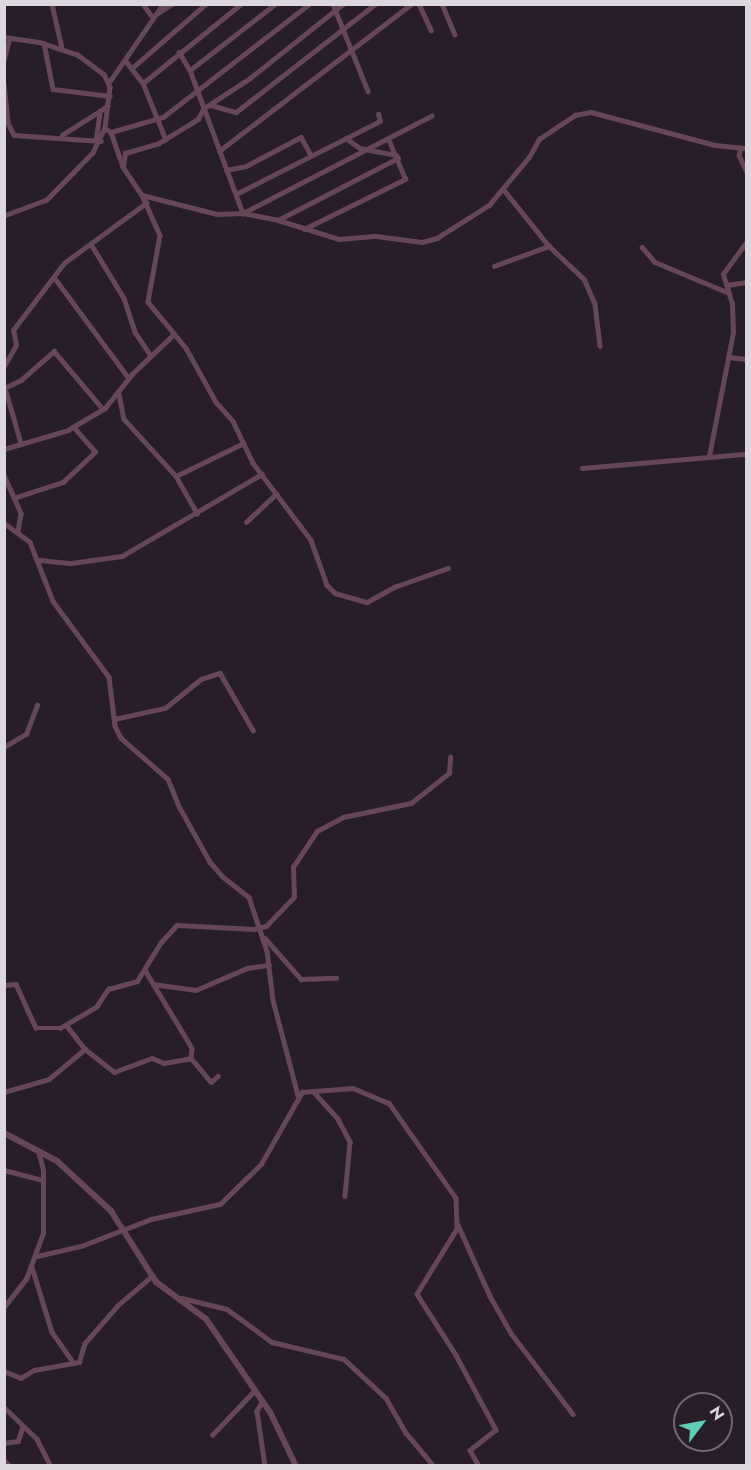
<!DOCTYPE html>
<style>
body{margin:0}
#map{position:relative;width:751px;height:1470px;overflow:hidden;background:#271e2a;font-family:Jost,sans-serif}
div>[style]{position:absolute}
[style*='--x']{left:calc(var(--x)*1px);top:calc(var(--y)*1px);width:calc(var(--w)*1px);rotate:calc(var(--a)*1deg)}
.minor>*{height:4.5px;margin:-2.25px;padding:0 2.25px;transform-origin:2.25px;border-radius:2.25px;background:#664757}
.tertiary>*{height:6px;margin:-3px;padding:0 3px;transform-origin:3px;border-radius:3px;background:#664757}
span{translate:-50% -50%;white-space:nowrap;text-align:center;line-height:1.15;-webkit-text-stroke:5px #271e2a;paint-order:stroke}
.frame{position:absolute;inset:0;border:6px solid #dcd6de;pointer-events:none}
.north{position:absolute;left:673px;top:1392px;width:60px;height:60px;box-sizing:border-box;background:#271e2a;border:2px solid #6f6872;border-radius:50%;rotate:58deg;font-size:16px;font-weight:700;line-height:24px;text-align:center;color:#dcd6de}
.north::after{content:'';display:block;margin:auto;width:21px;height:27px;background:#5eceb8;clip-path:polygon(50% 0,100% 100%,50% 72%,0 100%)}
</style>
<div id="map">
<div class="minor">
<div style="--x:52;--y:4;--w:45;--a:77.2"></div>
<div style="--x:143;--y:4;--w:17;--a:54"></div>
<div style="--x:333;--y:4;--w:94;--a:68.1"></div>
<div style="--x:419;--y:4;--w:29;--a:65"></div>
<div style="--x:442;--y:4;--w:33;--a:67"></div>
<div style="--x:158;--y:13;--w:17;--a:-33"></div>
<div style="--x:4;--y:37;--w:35;--a:8"></div>
<div style="--x:39;--y:42;--w:40;--a:18"></div>
<div style="--x:77;--y:54;--w:34;--a:37"></div>
<div style="--x:104;--y:74;--w:14;--a:65"></div>
<div style="--x:110;--y:87;--w:41;--a:97"></div>
<div style="--x:105;--y:128;--w:28;--a:116"></div>
<div style="--x:93;--y:153;--w:66;--a:134.4"></div>
<div style="--x:47;--y:200;--w:46;--a:159.6"></div>
<div style="--x:44;--y:43;--w:47;--a:78.9"></div>
<div style="--x:53;--y:89;--w:57;--a:7"></div>
<div style="--x:179;--y:52;--w:21;--a:59"></div>
<div style="--x:190;--y:70;--w:153;--a:69.7"></div>
<div style="--x:243;--y:213;--w:212;--a:-27.3"></div>
<div style="--x:4;--y:59;--w:21;--a:-76"></div>
<div style="--x:125;--y:60;--w:29;--a:52"></div>
<div style="--x:143;--y:83;--w:61;--a:68"></div>
<div style="--x:132;--y:68;--w:98;--a:-40.9"></div>
<div style="--x:190;--y:70;--w:108;--a:-37.8"></div>
<div style="--x:110;--y:81;--w:93;--a:-55.5"></div>
<div style="--x:143;--y:83;--w:126;--a:-38.9"></div>
<div style="--x:4;--y:84;--w:39;--a:84"></div>
<div style="--x:8;--y:123;--w:13;--a:63"></div>
<div style="--x:14;--y:135;--w:87;--a:3.9"></div>
<div style="--x:211;--y:105;--w:26;--a:16"></div>
<div style="--x:236;--y:112;--w:176;--a:-37.8"></div>
<div style="--x:105;--y:128;--w:7;--a:34"></div>
<div style="--x:111;--y:132;--w:37;--a:71"></div>
<div style="--x:123;--y:167;--w:34;--a:56"></div>
<div style="--x:142;--y:195;--w:44;--a:65.8"></div>
<div style="--x:160;--y:235;--w:68;--a:100.2"></div>
<div style="--x:148;--y:302;--w:60;--a:50.4"></div>
<div style="--x:186;--y:348;--w:62;--a:60.9"></div>
<div style="--x:216;--y:402;--w:25;--a:48"></div>
<div style="--x:233;--y:421;--w:47;--a:64.5"></div>
<div style="--x:253;--y:463;--w:96;--a:53"></div>
<div style="--x:311;--y:540;--w:48;--a:70.4"></div>
<div style="--x:327;--y:585;--w:11;--a:45"></div>
<div style="--x:335;--y:593;--w:33;--a:16"></div>
<div style="--x:367;--y:602;--w:31;--a:-29"></div>
<div style="--x:394;--y:587;--w:57;--a:-19.4"></div>
<div style="--x:111;--y:132;--w:54;--a:-16.1"></div>
<div style="--x:163;--y:117;--w:185;--a:-37.7"></div>
<div style="--x:62;--y:135;--w:45;--a:-32.3"></div>
<div style="--x:96;--y:138;--w:27;--a:-82"></div>
<div style="--x:100;--y:111;--w:9;--a:-36"></div>
<div style="--x:346;--y:138;--w:17;--a:36"></div>
<div style="--x:360;--y:148;--w:37;--a:11"></div>
<div style="--x:741;--y:148;--w:7;--a:106"></div>
<div style="--x:739;--y:155;--w:17;--a:65"></div>
<div style="--x:219;--y:151;--w:242;--a:-37.4"></div>
<div style="--x:123;--y:167;--w:14;--a:-82"></div>
<div style="--x:125;--y:153;--w:35;--a:-16"></div>
<div style="--x:159;--y:143;--w:46;--a:-31.6"></div>
<div style="--x:198;--y:119;--w:11;--a:-63"></div>
<div style="--x:203;--y:109;--w:56;--a:-33.4"></div>
<div style="--x:250;--y:78;--w:119;--a:-38.5"></div>
<div style="--x:226;--y:170;--w:20;--a:-11"></div>
<div style="--x:246;--y:166;--w:62;--a:-27.8"></div>
<div style="--x:301;--y:137;--w:21;--a:61"></div>
<div style="--x:504;--y:190;--w:72;--a:51.2"></div>
<div style="--x:549;--y:246;--w:48;--a:43.3"></div>
<div style="--x:584;--y:279;--w:27;--a:66"></div>
<div style="--x:595;--y:304;--w:42;--a:83.2"></div>
<div style="--x:236;--y:194;--w:161;--a:-26.9"></div>
<div style="--x:380;--y:121;--w:7;--a:-106"></div>
<div style="--x:142;--y:195;--w:77;--a:14.2"></div>
<div style="--x:217;--y:214;--w:26;--a:-2"></div>
<div style="--x:243;--y:213;--w:36;--a:11"></div>
<div style="--x:278;--y:220;--w:64;--a:17.3"></div>
<div style="--x:339;--y:239;--w:37;--a:-5"></div>
<div style="--x:376;--y:236;--w:46;--a:7.4"></div>
<div style="--x:422;--y:242;--w:16;--a:-15"></div>
<div style="--x:437;--y:238;--w:62;--a:-32.4"></div>
<div style="--x:489;--y:205;--w:62;--a:-50.2"></div>
<div style="--x:529;--y:157;--w:21;--a:-61"></div>
<div style="--x:539;--y:139;--w:43;--a:-33.7"></div>
<div style="--x:575;--y:115;--w:16;--a:-11"></div>
<div style="--x:591;--y:112;--w:128;--a:14.9"></div>
<div style="--x:715;--y:145;--w:31;--a:6"></div>
<div style="--x:278;--y:220;--w:135;--a:-27.3"></div>
<div style="--x:304;--y:229;--w:113;--a:-26.3"></div>
<div style="--x:405;--y:179;--w:43;--a:-113"></div>
<div style="--x:91;--y:244;--w:63;--a:58.6"></div>
<div style="--x:124;--y:298;--w:36;--a:72"></div>
<div style="--x:135;--y:332;--w:27;--a:56"></div>
<div style="--x:642;--y:247;--w:20;--a:49"></div>
<div style="--x:655;--y:262;--w:80;--a:22.7"></div>
<div style="--x:494;--y:266;--w:59;--a:-20"></div>
<div style="--x:54;--y:277;--w:124;--a:53.5"></div>
<div style="--x:727;--y:285;--w:19;--a:-9"></div>
<div style="--x:728;--y:357;--w:18;--a:6"></div>
<div style="--x:4;--y:366;--w:24;--a:-60"></div>
<div style="--x:16;--y:345;--w:15;--a:-101"></div>
<div style="--x:13;--y:330;--w:84;--a:-52.7"></div>
<div style="--x:64;--y:263;--w:102;--a:-36.2"></div>
<div style="--x:4;--y:388;--w:19;--a:-25"></div>
<div style="--x:21;--y:380;--w:44;--a:-41.3"></div>
<div style="--x:54;--y:351;--w:76;--a:49.8"></div>
<div style="--x:5;--y:388;--w:57;--a:73.8"></div>
<div style="--x:119;--y:394;--w:25;--a:79"></div>
<div style="--x:124;--y:419;--w:77;--a:47.6"></div>
<div style="--x:176;--y:476;--w:43;--a:60.4"></div>
<div style="--x:4;--y:449;--w:67;--a:-16.5"></div>
<div style="--x:68;--y:430;--w:43;--a:-30.7"></div>
<div style="--x:105;--y:408;--w:43;--a:-51.5"></div>
<div style="--x:132;--y:374;--w:58;--a:-43.6"></div>
<div style="--x:709;--y:456;--w:125;--a:-79"></div>
<div style="--x:733;--y:333;--w:29;--a:-92"></div>
<div style="--x:732;--y:304;--w:31;--a:-107"></div>
<div style="--x:723;--y:274;--w:39;--a:-54"></div>
<div style="--x:582;--y:468;--w:165;--a:-4.9"></div>
<div style="--x:4;--y:475;--w:42;--a:65.9"></div>
<div style="--x:21;--y:513;--w:19;--a:99"></div>
<div style="--x:176;--y:476;--w:73;--a:-25.9"></div>
<div style="--x:14;--y:498;--w:52;--a:-18.1"></div>
<div style="--x:63;--y:482;--w:44;--a:-43.2"></div>
<div style="--x:95;--y:452;--w:33;--a:-131"></div>
<div style="--x:246;--y:522;--w:41;--a:-43"></div>
<div style="--x:4;--y:523;--w:32;--a:36"></div>
<div style="--x:30;--y:542;--w:63;--a:68.7"></div>
<div style="--x:53;--y:601;--w:94;--a:53.6"></div>
<div style="--x:109;--y:677;--w:49;--a:83"></div>
<div style="--x:115;--y:726;--w:13;--a:63"></div>
<div style="--x:121;--y:738;--w:62;--a:41.1"></div>
<div style="--x:168;--y:779;--w:31;--a:68"></div>
<div style="--x:180;--y:808;--w:62;--a:60.9"></div>
<div style="--x:210;--y:862;--w:18;--a:49"></div>
<div style="--x:222;--y:876;--w:34;--a:38"></div>
<div style="--x:249;--y:897;--w:57;--a:71.6"></div>
<div style="--x:267;--y:951;--w:49;--a:83"></div>
<div style="--x:273;--y:1000;--w:98;--a:75.3"></div>
<div style="--x:40;--y:560;--w:31;--a:6"></div>
<div style="--x:71;--y:563;--w:51;--a:-7.8"></div>
<div style="--x:122;--y:556;--w:162;--a:-30.4"></div>
<div style="--x:114;--y:719;--w:52;--a:-12.2"></div>
<div style="--x:165;--y:708;--w:46;--a:-38.9"></div>
<div style="--x:201;--y:679;--w:20;--a:-18"></div>
<div style="--x:220;--y:673;--w:66;--a:59.9"></div>
<div style="--x:4;--y:747;--w:26;--a:-31"></div>
<div style="--x:26;--y:734;--w:31;--a:-69"></div>
<div style="--x:265;--y:938;--w:55;--a:48.7"></div>
<div style="--x:301;--y:979;--w:35;--a:-2"></div>
<div style="--x:145;--y:970;--w:91;--a:58.9"></div>
<div style="--x:192;--y:1048;--w:10;--a:96"></div>
<div style="--x:191;--y:1058;--w:31;--a:50"></div>
<div style="--x:211;--y:1082;--w:9;--a:-41"></div>
<div style="--x:153;--y:984;--w:43;--a:7.9"></div>
<div style="--x:196;--y:990;--w:56;--a:-23.3"></div>
<div style="--x:247;--y:968;--w:22;--a:-8"></div>
<div style="--x:4;--y:985;--w:12;--a:-5"></div>
<div style="--x:16;--y:984;--w:48;--a:65.6"></div>
<div style="--x:36;--y:1028;--w:24;--a:0"></div>
<div style="--x:60;--y:1028;--w:42;--a:-30.3"></div>
<div style="--x:96;--y:1007;--w:22;--a:-56"></div>
<div style="--x:108;--y:989;--w:30;--a:-15"></div>
<div style="--x:137;--y:981;--w:46;--a:-58.4"></div>
<div style="--x:161;--y:942;--w:23;--a:-47"></div>
<div style="--x:177;--y:925;--w:77;--a:3"></div>
<div style="--x:254;--y:929;--w:12;--a:-14"></div>
<div style="--x:266;--y:926;--w:40;--a:-46"></div>
<div style="--x:294;--y:897;--w:30;--a:-92"></div>
<div style="--x:293;--y:867;--w:43;--a:-56.3"></div>
<div style="--x:317;--y:831;--w:30;--a:-28"></div>
<div style="--x:343;--y:817;--w:69;--a:-11.6"></div>
<div style="--x:411;--y:803;--w:48;--a:-38.3"></div>
<div style="--x:449;--y:773;--w:16;--a:-86"></div>
<div style="--x:67;--y:1026;--w:29;--a:52"></div>
<div style="--x:85;--y:1049;--w:37;--a:38"></div>
<div style="--x:114;--y:1072;--w:40;--a:-20.2"></div>
<div style="--x:152;--y:1058;--w:13;--a:23"></div>
<div style="--x:164;--y:1063;--w:27;--a:-10"></div>
<div style="--x:313;--y:1091;--w:38;--a:48"></div>
<div style="--x:338;--y:1119;--w:26;--a:62"></div>
<div style="--x:350;--y:1142;--w:54;--a:95.3"></div>
<div style="--x:4;--y:1092;--w:47;--a:-16.1"></div>
<div style="--x:49;--y:1079;--w:47;--a:-39.8"></div>
<div style="--x:4;--y:1170;--w:40;--a:14.4"></div>
<div style="--x:458;--y:1225;--w:78;--a:65.7"></div>
<div style="--x:490;--y:1296;--w:43;--a:60.4"></div>
<div style="--x:511;--y:1333;--w:102;--a:52.6"></div>
<div style="--x:37;--y:1256;--w:45;--a:-12.8"></div>
<div style="--x:81;--y:1246;--w:75;--a:-21.1"></div>
<div style="--x:151;--y:1219;--w:71;--a:-12.3"></div>
<div style="--x:220;--y:1204;--w:57;--a:-44.3"></div>
<div style="--x:261;--y:1164;--w:83;--a:-60.3"></div>
<div style="--x:302;--y:1092;--w:51;--a:-4.5"></div>
<div style="--x:353;--y:1088;--w:39;--a:23"></div>
<div style="--x:389;--y:1103;--w:116;--a:54.8"></div>
<div style="--x:456;--y:1198;--w:31;--a:88"></div>
<div style="--x:457;--y:1229;--w:76;--a:121.6"></div>
<div style="--x:417;--y:1294;--w:72;--a:57.4"></div>
<div style="--x:456;--y:1355;--w:85;--a:61.9"></div>
<div style="--x:496;--y:1430;--w:33;--a:142"></div>
<div style="--x:470;--y:1450;--w:18;--a:61"></div>
<div style="--x:32;--y:1267;--w:68;--a:72.9"></div>
<div style="--x:52;--y:1332;--w:38;--a:55"></div>
<div style="--x:182;--y:1298;--w:46;--a:13.7"></div>
<div style="--x:227;--y:1309;--w:56;--a:36.3"></div>
<div style="--x:272;--y:1342;--w:74;--a:13.3"></div>
<div style="--x:344;--y:1359;--w:57;--a:42.9"></div>
<div style="--x:386;--y:1398;--w:40;--a:60.3"></div>
<div style="--x:406;--y:1433;--w:43;--a:49.7"></div>
<div style="--x:4;--y:1307;--w:36;--a:-52"></div>
<div style="--x:26;--y:1279;--w:49;--a:-69.7"></div>
<div style="--x:43;--y:1233;--w:63;--a:-90"></div>
<div style="--x:43;--y:1170;--w:20;--a:-105"></div>
<div style="--x:4;--y:1371;--w:18;--a:22"></div>
<div style="--x:21;--y:1378;--w:15;--a:-32"></div>
<div style="--x:34;--y:1370;--w:46;--a:-10.1"></div>
<div style="--x:79;--y:1362;--w:19;--a:-74"></div>
<div style="--x:84;--y:1344;--w:52;--a:-48.9"></div>
<div style="--x:118;--y:1305;--w:45;--a:-40.5"></div>
<div style="--x:263;--y:1401;--w:12;--a:121"></div>
<div style="--x:257;--y:1411;--w:56;--a:81.7"></div>
<div style="--x:4;--y:1407;--w:46;--a:44.1"></div>
<div style="--x:37;--y:1439;--w:30;--a:63"></div>
<div style="--x:212;--y:1435;--w:62;--a:-46.3"></div>
<div style="--x:4;--y:1443;--w:14;--a:-8"></div>
<div style="--x:18;--y:1441;--w:14;--a:-73"></div>
<div style="--x:4;--y:1460;--w:8;--a:45"></div>
</div>
<div class="tertiary">
<div style="--x:4;--y:1133;--w:60;--a:27.8"></div>
<div style="--x:57;--y:1161;--w:74;--a:42.8"></div>
<div style="--x:111;--y:1211;--w:84;--a:57.6"></div>
<div style="--x:156;--y:1282;--w:62;--a:36.5"></div>
<div style="--x:206;--y:1319;--w:113;--a:55.5"></div>
<div style="--x:270;--y:1412;--w:60;--a:64.3"></div>
</div>
<div class="frame"></div>
<div class="north">N</div>
</div>
